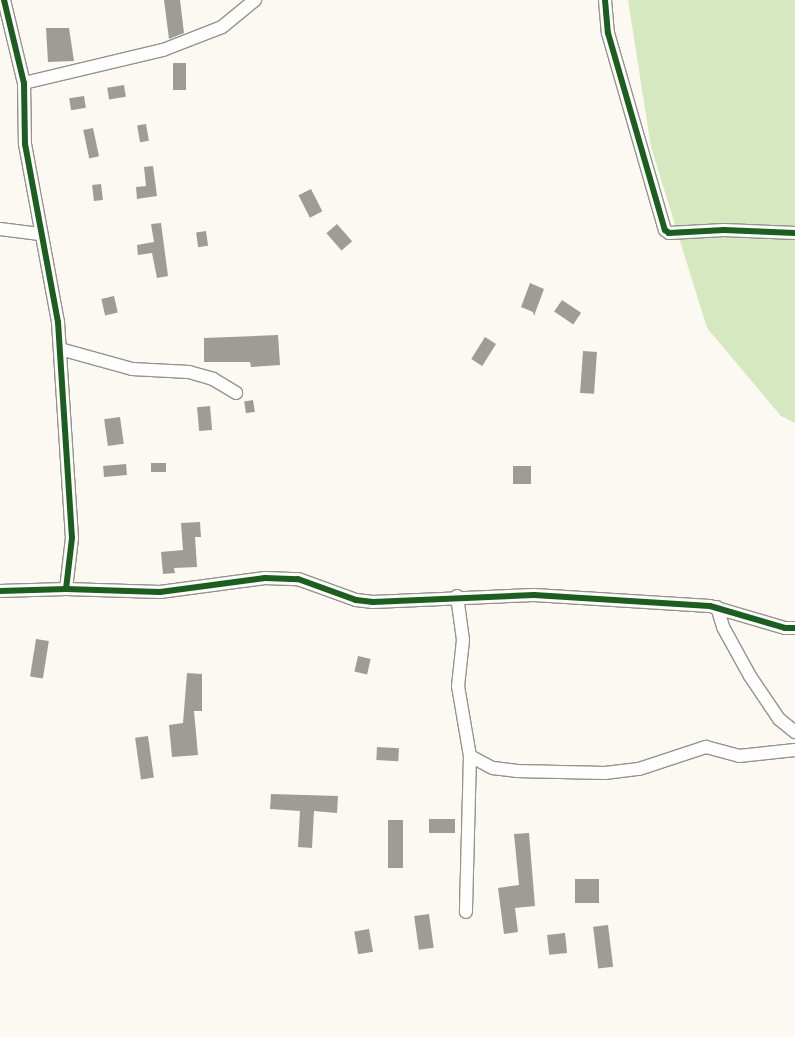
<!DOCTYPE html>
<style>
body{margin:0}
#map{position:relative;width:795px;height:1037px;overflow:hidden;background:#fbf9f1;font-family:Literata,serif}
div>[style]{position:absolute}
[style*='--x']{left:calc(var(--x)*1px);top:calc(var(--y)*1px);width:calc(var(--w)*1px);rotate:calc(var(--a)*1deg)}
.forest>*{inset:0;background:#d5e8bf}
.building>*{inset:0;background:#9e9c97;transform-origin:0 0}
.roads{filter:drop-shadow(1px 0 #949390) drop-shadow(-1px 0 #949390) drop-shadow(0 1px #949390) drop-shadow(0 -1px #949390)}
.street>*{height:12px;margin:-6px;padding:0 6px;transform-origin:6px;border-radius:6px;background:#fefefd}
.cycleway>*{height:6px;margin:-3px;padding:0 3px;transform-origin:3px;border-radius:3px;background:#1b5e20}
span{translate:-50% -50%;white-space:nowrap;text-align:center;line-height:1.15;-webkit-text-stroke:5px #fff;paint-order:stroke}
</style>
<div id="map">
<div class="forest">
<div style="clip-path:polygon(628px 0,795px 0,795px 423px,781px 416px,707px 328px,651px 147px)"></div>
</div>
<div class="building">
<div style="clip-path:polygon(164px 0,180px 0,184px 33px,169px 39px)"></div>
<div style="clip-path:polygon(46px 28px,69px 28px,74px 61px,48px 62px)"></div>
<div style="left:173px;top:63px;width:13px;height:27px"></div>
<div style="left:124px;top:85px;width:12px;height:17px;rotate:81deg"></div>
<div style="left:84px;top:96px;width:12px;height:15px;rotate:81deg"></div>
<div style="left:146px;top:124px;width:17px;height:9px;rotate:80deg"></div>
<div style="left:93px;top:128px;width:29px;height:10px;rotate:78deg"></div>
<div style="clip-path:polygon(153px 166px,157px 196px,137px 199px,136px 187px,146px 186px,144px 167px)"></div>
<div style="left:101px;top:184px;width:16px;height:9px;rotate:83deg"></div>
<div style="left:311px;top:189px;width:25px;height:14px;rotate:63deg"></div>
<div style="clip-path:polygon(161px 223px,168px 276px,157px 278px,152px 253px,138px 255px,137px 245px,154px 242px,151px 224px)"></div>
<div style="left:337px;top:224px;width:23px;height:14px;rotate:49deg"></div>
<div style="left:206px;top:231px;width:15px;height:10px;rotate:82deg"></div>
<div style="clip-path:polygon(530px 283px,544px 289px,534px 316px,533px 312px,521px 307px)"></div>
<div style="left:114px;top:296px;width:17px;height:13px;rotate:77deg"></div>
<div style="left:562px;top:300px;width:23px;height:14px;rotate:34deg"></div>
<div style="clip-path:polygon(278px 335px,280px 365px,251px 367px,250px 362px,204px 362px,204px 338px)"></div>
<div style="left:485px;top:337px;width:13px;height:26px;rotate:32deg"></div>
<div style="left:583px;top:351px;width:14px;height:42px;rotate:4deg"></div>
<div style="left:253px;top:400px;width:12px;height:9px;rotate:81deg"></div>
<div style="left:210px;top:406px;width:24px;height:13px;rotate:85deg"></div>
<div style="left:120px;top:417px;width:27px;height:16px;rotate:82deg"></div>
<div style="left:166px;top:463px;width:9px;height:15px;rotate:90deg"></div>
<div style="left:126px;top:464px;width:11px;height:23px;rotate:85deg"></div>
<div style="left:513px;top:466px;width:18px;height:18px"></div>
<div style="clip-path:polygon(200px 522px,201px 537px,195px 537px,197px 567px,174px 568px,175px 573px,163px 574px,161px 552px,183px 550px,181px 523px)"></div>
<div style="left:36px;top:639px;width:13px;height:38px;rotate:9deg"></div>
<div style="left:358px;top:656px;width:13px;height:16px;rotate:13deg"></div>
<div style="clip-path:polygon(187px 673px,202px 674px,202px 711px,194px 711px,198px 755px,172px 757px,169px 725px,183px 723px)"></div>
<div style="left:148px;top:736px;width:42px;height:13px;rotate:82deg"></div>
<div style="left:377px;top:747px;width:22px;height:13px;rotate:3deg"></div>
<div style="clip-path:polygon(271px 794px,338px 796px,337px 813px,314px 811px,312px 848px,298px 847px,300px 811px,270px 809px)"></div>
<div style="left:429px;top:819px;width:26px;height:14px"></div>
<div style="left:388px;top:820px;width:15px;height:48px"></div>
<div style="clip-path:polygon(529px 833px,535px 906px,515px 908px,518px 932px,504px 934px,498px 888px,519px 885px,514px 834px)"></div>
<div style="left:575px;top:879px;width:24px;height:24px"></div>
<div style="left:429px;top:914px;width:34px;height:15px;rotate:82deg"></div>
<div style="left:608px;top:925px;width:42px;height:15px;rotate:83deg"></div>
<div style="left:369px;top:929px;width:23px;height:15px;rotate:80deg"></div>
<div style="left:565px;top:933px;width:20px;height:18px;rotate:84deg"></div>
</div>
<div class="roads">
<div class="street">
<div style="--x:4;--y:0;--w:85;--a:76.5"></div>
<div style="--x:24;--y:83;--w:61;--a:89.1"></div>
<div style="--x:25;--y:144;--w:181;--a:79.5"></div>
<div style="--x:58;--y:322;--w:216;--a:86.3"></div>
<div style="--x:72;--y:538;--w:51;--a:96.7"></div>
<div style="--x:605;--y:0;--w:33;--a:85"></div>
<div style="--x:608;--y:33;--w:205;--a:73.9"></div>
<div style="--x:665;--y:230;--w:5;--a:37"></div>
<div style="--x:669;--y:233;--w:55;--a:-3.1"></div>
<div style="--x:724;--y:230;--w:71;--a:2.4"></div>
<div style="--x:24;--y:83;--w:143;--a:-13.4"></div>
<div style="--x:163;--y:50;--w:63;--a:-21.3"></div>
<div style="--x:222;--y:27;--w:43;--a:-39.3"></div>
<div style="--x:0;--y:229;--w:40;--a:7.1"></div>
<div style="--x:60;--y:349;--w:75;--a:15.5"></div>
<div style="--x:132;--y:369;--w:57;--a:3"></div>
<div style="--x:189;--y:372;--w:25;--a:16"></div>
<div style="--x:213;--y:379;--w:27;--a:31"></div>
<div style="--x:0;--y:591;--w:66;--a:-1.7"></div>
<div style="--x:66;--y:589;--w:94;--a:1.8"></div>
<div style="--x:160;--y:592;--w:106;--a:-7.6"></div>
<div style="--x:265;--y:578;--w:33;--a:2"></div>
<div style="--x:298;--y:579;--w:62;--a:19.9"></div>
<div style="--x:356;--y:600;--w:17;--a:7"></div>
<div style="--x:373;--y:602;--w:161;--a:-2.5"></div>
<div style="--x:534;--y:595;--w:176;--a:3.6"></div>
<div style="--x:710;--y:606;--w:78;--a:16.3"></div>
<div style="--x:785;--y:628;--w:10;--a:0"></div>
<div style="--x:457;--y:596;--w:44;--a:82.2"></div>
<div style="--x:463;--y:640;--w:46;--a:96.2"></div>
<div style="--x:458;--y:686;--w:71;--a:80.3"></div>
<div style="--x:470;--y:756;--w:156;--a:91.5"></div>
<div style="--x:717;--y:607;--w:21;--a:73"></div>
<div style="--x:723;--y:627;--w:56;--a:61.1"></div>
<div style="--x:750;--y:676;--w:52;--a:56"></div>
<div style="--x:779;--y:719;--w:21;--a:39"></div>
<div style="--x:470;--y:756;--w:26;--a:28"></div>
<div style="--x:493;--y:768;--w:23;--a:7"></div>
<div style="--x:516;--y:771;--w:89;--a:1.3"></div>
<div style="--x:605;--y:773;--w:34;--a:-7"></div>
<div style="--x:639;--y:769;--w:71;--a:-18.2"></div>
<div style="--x:706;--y:747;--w:34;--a:15"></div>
<div style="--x:739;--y:756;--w:56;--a:-6.1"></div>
</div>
</div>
<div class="cycleway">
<div style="--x:4;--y:0;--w:85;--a:76.5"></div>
<div style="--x:24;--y:83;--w:61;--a:89.1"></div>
<div style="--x:25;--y:144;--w:181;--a:79.5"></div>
<div style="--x:58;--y:322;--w:216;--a:86.3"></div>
<div style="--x:72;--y:538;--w:51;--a:96.7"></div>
<div style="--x:605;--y:0;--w:33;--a:85"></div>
<div style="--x:608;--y:33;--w:205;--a:73.9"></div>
<div style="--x:665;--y:230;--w:5;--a:37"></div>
<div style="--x:669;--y:233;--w:55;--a:-3.1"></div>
<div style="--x:724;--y:230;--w:71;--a:2.4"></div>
<div style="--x:0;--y:591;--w:66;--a:-1.7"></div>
<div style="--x:66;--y:589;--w:94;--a:1.8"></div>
<div style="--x:160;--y:592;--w:106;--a:-7.6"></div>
<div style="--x:265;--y:578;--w:33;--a:2"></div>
<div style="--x:298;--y:579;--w:62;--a:19.9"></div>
<div style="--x:356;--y:600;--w:17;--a:7"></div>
<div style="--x:373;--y:602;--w:161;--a:-2.5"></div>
<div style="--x:534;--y:595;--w:176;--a:3.6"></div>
<div style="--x:710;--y:606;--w:78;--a:16.3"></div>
<div style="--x:785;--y:628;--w:10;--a:0"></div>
</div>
</div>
